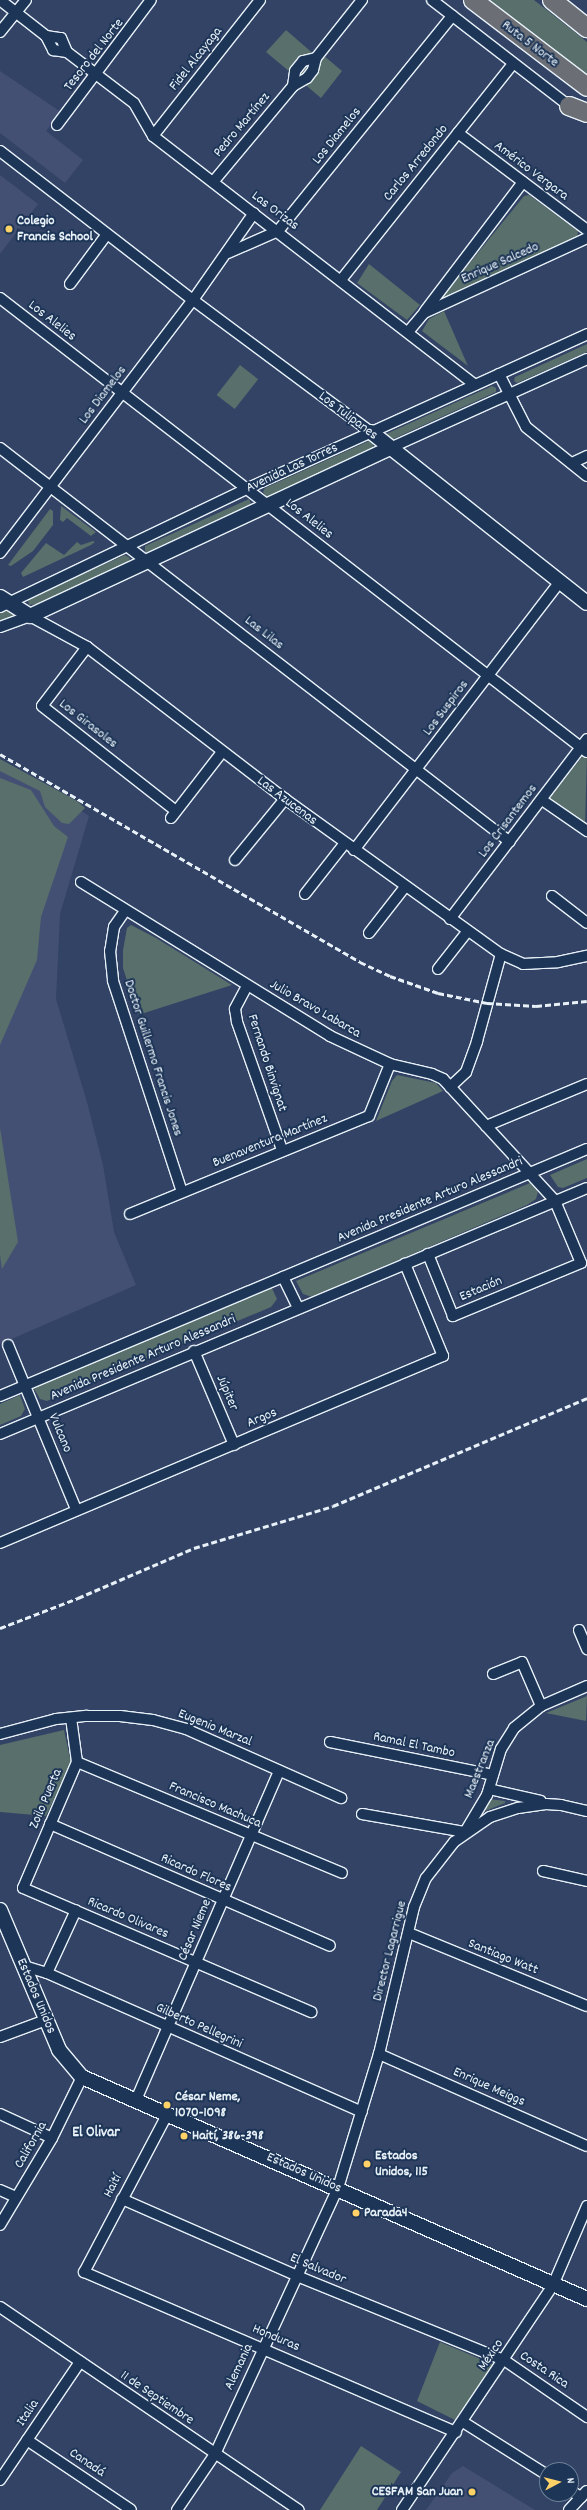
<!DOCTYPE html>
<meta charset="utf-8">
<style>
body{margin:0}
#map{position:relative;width:587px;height:2510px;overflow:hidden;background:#324366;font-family:Dekko,sans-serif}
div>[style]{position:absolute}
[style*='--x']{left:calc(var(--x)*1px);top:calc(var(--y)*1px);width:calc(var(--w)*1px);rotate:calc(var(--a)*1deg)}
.built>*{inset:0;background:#445073}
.green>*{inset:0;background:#586f6b;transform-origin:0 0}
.roads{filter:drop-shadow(1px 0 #e8f1f8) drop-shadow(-1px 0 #e8f1f8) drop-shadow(0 1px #e8f1f8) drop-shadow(0 -1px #e8f1f8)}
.street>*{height:10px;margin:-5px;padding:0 5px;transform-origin:5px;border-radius:5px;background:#1d3557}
.secondary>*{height:14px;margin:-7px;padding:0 7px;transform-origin:7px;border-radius:7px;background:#1d3557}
.highway>*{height:18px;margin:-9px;padding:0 9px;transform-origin:9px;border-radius:9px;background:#6b6f75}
.rail>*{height:3px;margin-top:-1.5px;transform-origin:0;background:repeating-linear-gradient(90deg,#e8f1f8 0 6px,transparent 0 9px)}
.dots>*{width:11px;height:11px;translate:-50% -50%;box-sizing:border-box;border:2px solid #1d3557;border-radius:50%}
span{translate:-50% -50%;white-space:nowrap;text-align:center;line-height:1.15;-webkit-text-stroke:4px #1d3557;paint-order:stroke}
.street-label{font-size:14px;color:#e8f1f8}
.poi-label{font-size:14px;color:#e8f1f8;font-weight:700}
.left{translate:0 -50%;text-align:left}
.right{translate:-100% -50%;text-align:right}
.neighbourhood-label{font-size:15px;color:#e8f1f8;font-weight:700}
.north{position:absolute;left:539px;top:2462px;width:40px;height:40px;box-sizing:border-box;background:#1d3557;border:1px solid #6e8097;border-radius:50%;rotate:83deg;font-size:11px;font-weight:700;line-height:16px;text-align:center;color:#e8f1f8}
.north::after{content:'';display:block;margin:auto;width:14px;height:18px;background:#ffd166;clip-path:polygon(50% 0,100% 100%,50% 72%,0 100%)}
</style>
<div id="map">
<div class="built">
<div style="clip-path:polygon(0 71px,61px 112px,46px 131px,83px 160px,65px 183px,0 133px)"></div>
<div style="clip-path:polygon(0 175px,38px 204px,0 254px)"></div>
<div style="clip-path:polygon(0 764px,58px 796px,89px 816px,60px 914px,56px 999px,87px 1102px,103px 1165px,114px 1232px,136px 1285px,0 1344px)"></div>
<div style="clip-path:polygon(463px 2466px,535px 2510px,426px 2510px,452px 2473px)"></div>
</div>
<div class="green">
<div style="clip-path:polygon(487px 0,534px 0,571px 29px,587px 42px,587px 78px)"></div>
<div style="clip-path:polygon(286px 30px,316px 56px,323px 55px,342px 71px,321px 98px,266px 52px)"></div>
<div style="clip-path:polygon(529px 195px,578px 231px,577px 237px,438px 302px,524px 196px)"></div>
<div style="clip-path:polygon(369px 264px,420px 305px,407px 320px,357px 283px)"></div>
<div style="clip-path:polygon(444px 311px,468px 366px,422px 331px,429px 319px)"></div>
<div style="clip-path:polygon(587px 344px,587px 352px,517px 383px,514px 381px,515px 377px)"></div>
<div style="left:240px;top:365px;width:23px;height:38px;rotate:38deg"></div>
<div style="clip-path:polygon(492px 386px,496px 388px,496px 392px,391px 440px,385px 437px,386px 434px)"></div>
<div style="clip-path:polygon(369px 441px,373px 443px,373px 449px,270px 496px,266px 496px,263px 492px,265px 488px)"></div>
<div style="clip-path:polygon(249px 499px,251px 504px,249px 507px,150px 553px,145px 552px,145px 546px)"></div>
<div style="clip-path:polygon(61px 506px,96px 532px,91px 536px,67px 518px,63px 522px,60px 520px)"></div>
<div style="clip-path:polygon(50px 509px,53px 511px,53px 525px,33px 551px,11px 566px,8px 565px)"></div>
<div style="clip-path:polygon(93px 541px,95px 542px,91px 545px,23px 577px,21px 573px,46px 543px,64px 555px,77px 542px,81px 545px)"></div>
<div style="clip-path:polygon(125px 555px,130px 558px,129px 562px,38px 604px,29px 605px,28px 600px,32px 597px)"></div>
<div style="clip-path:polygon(9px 608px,14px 613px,13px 616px,0 622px,0 612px)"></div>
<div style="clip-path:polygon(585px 753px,587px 755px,585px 827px,549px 799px)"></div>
<div style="clip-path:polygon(0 759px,77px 801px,85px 808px,69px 824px,62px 823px,45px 807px,40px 791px,0 771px)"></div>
<div style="clip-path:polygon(0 778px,31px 790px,54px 826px,68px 837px,41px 917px,37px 960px,0 1045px)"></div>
<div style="clip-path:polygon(131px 925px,156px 938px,232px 985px,138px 1015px,123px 968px,123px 950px,127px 928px)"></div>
<div style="clip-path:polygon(397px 1075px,436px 1083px,443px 1091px,376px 1121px,392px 1081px)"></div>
<div style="clip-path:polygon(0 1128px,18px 1242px,2px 1269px,0 1255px)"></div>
<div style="clip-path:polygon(587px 1159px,587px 1178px,563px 1188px,558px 1187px,550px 1175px)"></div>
<div style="clip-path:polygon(530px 1183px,538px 1192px,536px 1199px,527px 1205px,312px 1297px,303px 1294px,296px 1281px)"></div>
<div style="clip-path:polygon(271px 1286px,277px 1299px,271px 1307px,47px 1401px,40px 1399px,33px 1387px)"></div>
<div style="clip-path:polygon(20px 1395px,25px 1409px,21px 1416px,0 1425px,0 1404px)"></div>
<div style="clip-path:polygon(587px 1696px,586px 1721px,546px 1713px)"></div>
<div style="clip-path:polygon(64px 1730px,71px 1763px,46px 1816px,0 1812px,0 1745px)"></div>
<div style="clip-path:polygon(489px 1799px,505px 1801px,505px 1803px,485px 1811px)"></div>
<div style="clip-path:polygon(440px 2342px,495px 2365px,457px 2421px,417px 2401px)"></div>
<div style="clip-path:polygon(361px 2446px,401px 2472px,377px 2510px,320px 2510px)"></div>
</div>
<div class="roads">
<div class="street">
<div style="--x:0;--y:0;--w:58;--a:38"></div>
<div style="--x:46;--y:36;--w:16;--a:63"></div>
<div style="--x:53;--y:50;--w:14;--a:8"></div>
<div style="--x:432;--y:0;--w:178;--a:37.7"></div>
<div style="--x:0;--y:32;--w:41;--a:-50.9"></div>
<div style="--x:46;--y:36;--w:15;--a:8"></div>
<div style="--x:61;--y:38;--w:15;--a:67"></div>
<div style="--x:67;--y:52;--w:84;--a:37.3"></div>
<div style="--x:134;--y:103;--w:38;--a:60"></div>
<div style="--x:153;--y:136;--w:407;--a:37.7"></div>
<div style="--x:293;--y:86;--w:15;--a:-82"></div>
<div style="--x:295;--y:71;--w:13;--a:-51"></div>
<div style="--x:303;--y:61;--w:13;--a:-13"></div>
<div style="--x:57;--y:125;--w:156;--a:-53.1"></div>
<div style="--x:458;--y:133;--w:161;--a:36.9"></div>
<div style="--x:153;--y:136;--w:173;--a:-51.8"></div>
<div style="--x:0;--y:151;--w:244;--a:37.7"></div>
<div style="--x:193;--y:300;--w:222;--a:36.6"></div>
<div style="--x:213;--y:182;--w:125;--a:-50.2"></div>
<div style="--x:293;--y:86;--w:16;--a:-30"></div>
<div style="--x:307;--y:78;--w:10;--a:-53"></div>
<div style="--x:313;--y:70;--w:12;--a:-76"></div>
<div style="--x:316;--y:58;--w:74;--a:-51.6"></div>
<div style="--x:228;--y:253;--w:55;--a:-23.7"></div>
<div style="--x:278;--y:231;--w:277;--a:-51"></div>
<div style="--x:341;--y:280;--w:276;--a:-51.5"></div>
<div style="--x:70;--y:284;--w:62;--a:-53.5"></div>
<div style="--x:0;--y:298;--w:742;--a:37.72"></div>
<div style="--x:425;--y:311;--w:162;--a:-52.8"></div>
<div style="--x:408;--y:332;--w:25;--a:-50"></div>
<div style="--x:424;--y:313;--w:179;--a:-24.7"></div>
<div style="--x:499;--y:374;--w:59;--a:63"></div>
<div style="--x:526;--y:427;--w:78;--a:38.8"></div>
<div style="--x:0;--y:448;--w:644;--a:37.69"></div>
<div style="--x:390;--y:448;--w:216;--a:-24.3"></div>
<div style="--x:572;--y:463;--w:17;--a:-25"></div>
<div style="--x:0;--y:553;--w:318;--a:-52.7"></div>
<div style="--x:193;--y:300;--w:106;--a:-55"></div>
<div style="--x:0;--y:607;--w:273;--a:-25.6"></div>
<div style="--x:246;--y:489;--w:375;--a:-24.4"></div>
<div style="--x:0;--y:627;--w:32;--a:-20"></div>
<div style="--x:30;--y:616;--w:65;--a:28.5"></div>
<div style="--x:87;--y:647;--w:250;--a:37.5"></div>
<div style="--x:285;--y:799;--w:266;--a:35.7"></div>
<div style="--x:501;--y:954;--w:24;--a:24"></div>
<div style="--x:523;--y:964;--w:35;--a:-3"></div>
<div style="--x:558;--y:962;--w:30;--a:-12"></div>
<div style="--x:87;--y:647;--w:74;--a:127.3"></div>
<div style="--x:42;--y:706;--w:170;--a:38.1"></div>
<div style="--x:542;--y:800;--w:55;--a:34.6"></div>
<div style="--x:171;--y:818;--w:83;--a:-52.3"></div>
<div style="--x:354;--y:850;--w:338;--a:-52.5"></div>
<div style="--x:235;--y:860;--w:79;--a:-50.7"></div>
<div style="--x:81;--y:882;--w:293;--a:31.7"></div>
<div style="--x:330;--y:1036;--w:66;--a:25"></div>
<div style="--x:390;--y:1064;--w:43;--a:13.4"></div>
<div style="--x:432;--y:1074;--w:12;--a:24"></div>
<div style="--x:443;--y:1079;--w:166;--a:47.4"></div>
<div style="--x:555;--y:1201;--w:67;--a:67.2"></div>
<div style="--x:581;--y:1263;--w:139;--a:157.5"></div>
<div style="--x:453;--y:1316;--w:67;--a:-112"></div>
<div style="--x:305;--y:894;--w:65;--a:-51.9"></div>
<div style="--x:552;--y:896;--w:44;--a:37.6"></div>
<div style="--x:125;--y:911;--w:19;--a:125"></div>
<div style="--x:114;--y:927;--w:24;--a:99"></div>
<div style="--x:110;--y:951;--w:30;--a:84"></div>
<div style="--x:113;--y:981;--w:222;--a:71.9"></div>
<div style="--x:450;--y:919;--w:226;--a:-52.7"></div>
<div style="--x:369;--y:933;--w:58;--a:-52"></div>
<div style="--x:438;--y:969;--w:47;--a:-51.9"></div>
<div style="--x:247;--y:986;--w:26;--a:118"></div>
<div style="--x:235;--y:1009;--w:13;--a:81"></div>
<div style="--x:237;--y:1022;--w:136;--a:70.6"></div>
<div style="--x:450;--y:1087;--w:22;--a:-43"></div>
<div style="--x:466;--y:1072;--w:33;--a:-70"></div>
<div style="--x:477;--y:1041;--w:90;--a:-74.6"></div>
<div style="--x:486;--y:1126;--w:109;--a:-22.6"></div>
<div style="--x:130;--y:1214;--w:258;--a:-22.3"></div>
<div style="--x:369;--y:1116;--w:56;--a:-68"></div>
<div style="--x:283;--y:1277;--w:34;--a:64"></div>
<div style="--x:8;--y:1345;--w:178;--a:67.5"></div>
<div style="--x:194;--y:1351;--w:102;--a:66.9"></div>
<div style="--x:0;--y:1396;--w:637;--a:-22.82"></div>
<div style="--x:0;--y:1434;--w:636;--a:-22.74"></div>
<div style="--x:0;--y:1543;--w:481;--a:-22.9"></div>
<div style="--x:443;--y:1356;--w:100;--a:-112.4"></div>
<div style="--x:579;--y:1630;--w:21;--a:67"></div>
<div style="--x:493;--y:1674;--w:31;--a:-22"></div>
<div style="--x:522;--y:1662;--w:48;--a:66.6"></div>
<div style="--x:71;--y:1718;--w:44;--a:82.2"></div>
<div style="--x:77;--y:1762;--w:137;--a:113.2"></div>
<div style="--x:23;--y:1888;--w:314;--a:23.3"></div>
<div style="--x:0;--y:1734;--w:58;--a:-15"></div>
<div style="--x:56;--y:1719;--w:31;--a:-6"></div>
<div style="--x:87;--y:1716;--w:33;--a:0"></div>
<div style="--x:120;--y:1716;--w:33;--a:7"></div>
<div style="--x:153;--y:1720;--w:34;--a:15"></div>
<div style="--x:186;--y:1729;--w:170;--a:24"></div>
<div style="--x:330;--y:1742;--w:166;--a:11.4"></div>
<div style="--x:77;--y:1762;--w:287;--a:22.7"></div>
<div style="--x:489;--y:1789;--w:53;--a:13"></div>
<div style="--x:362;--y:1814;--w:105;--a:9.9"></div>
<div style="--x:465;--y:1832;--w:43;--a:-59.3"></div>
<div style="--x:487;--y:1795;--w:48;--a:-73.1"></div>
<div style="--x:501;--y:1749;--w:25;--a:-58"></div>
<div style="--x:514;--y:1728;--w:35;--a:-39"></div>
<div style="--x:541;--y:1706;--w:50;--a:-23.5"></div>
<div style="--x:50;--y:1824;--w:305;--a:23.5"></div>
<div style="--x:543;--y:1871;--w:45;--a:12.8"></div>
<div style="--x:409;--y:1933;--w:192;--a:22.3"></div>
<div style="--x:24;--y:1966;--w:24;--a:17"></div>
<div style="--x:47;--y:1973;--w:344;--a:23.8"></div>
<div style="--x:47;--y:1973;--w:69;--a:-65.3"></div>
<div style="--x:0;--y:2037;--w:49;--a:-20.3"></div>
<div style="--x:379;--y:2054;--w:227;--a:23.9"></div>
<div style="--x:136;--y:2100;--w:359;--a:-66.5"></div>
<div style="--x:168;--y:2113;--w:180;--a:117.8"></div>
<div style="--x:84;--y:2272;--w:405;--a:23.3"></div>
<div style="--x:0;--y:2114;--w:57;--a:24.8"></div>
<div style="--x:0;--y:2190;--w:17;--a:24"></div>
<div style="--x:122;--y:2199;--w:191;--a:23.7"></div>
<div style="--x:297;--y:2276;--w:223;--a:22.1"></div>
<div style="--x:504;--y:2360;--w:101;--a:34.5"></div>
<div style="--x:0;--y:2225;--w:101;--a:-59.1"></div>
<div style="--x:52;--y:2138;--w:68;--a:-63.8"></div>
<div style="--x:0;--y:2307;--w:361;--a:34.2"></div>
<div style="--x:463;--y:2422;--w:99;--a:32.2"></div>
<div style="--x:27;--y:2440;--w:125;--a:33.9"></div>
<div style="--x:0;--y:2480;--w:143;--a:-55.9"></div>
<div style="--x:571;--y:2491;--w:12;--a:31"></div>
<div style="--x:177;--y:2510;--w:68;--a:-55.8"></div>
<div style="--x:215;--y:2454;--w:293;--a:-65.2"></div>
<div style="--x:338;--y:2188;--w:140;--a:-73"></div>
<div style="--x:379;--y:2054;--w:151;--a:-76.6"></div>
<div style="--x:414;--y:1907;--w:31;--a:-68"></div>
<div style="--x:426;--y:1878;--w:46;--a:-52.1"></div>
<div style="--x:454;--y:1842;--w:44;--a:-34.8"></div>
<div style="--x:490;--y:1817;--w:29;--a:-18"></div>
<div style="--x:518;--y:1808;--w:28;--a:-8"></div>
<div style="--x:546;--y:1804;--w:15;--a:4"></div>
<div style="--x:561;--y:1805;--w:27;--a:13"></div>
<div style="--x:402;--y:2510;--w:271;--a:-56.1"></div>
<div style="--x:553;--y:2285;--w:86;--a:-66.7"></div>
<div style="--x:569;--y:2510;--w:26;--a:-47"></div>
</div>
<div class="secondary">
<div style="--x:371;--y:432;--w:275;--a:38.4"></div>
<div style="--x:0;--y:597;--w:36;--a:32"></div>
<div style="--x:30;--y:616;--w:397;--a:-25"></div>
<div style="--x:0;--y:1910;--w:152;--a:67.1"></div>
<div style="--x:59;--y:2050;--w:35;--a:50"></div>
<div style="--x:82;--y:2077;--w:552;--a:23.73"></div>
</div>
<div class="highway">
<div style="--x:473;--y:0;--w:143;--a:37.3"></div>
<div style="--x:552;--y:0;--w:45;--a:38.7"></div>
<div style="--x:569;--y:106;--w:19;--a:21"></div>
</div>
</div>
<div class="rail">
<div style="--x:0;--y:754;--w:416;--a:30"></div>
<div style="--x:360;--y:962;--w:33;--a:25"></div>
<div style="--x:390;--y:976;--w:51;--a:19.5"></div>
<div style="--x:438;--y:993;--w:50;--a:11.5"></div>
<div style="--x:487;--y:1003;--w:49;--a:3.5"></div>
<div style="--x:536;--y:1006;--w:51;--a:-5.6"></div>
<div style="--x:0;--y:1628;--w:84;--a:-21"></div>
<div style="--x:78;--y:1598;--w:126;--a:-23.3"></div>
<div style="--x:194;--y:1548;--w:145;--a:-16.8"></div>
<div style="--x:333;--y:1506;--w:276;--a:-23"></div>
</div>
<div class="dots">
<div style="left:9px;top:229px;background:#ffd166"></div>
<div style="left:167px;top:2105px;background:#ffd166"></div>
<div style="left:184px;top:2136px;background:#ffd166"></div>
<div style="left:367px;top:2164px;background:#ffd166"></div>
<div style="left:356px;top:2213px;background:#ffd166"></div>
<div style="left:472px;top:2492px;background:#ffd166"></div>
</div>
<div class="street-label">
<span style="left:530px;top:44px;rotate:37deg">Ruta 5 Norte</span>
<span style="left:94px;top:55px;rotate:-52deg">Tesoro del Norte</span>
<span style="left:196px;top:59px;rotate:-52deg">Fidel Alcayaga</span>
<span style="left:242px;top:125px;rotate:-50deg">Pedro Martínez</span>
<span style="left:337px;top:136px;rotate:-51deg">Los Diamelos</span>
<span style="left:416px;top:163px;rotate:-51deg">Carlos Arredondo</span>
<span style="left:531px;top:171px;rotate:37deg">Américo Vergara</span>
<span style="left:275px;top:211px;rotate:37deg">Las Orizas</span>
<span style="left:500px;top:263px;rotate:-24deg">Enrique Salcedo</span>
<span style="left:52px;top:321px;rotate:38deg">Los Alelies</span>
<span style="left:103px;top:395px;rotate:-53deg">Los Diamelos</span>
<span style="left:348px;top:416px;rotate:37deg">Los Tulipanes</span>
<span style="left:292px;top:468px;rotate:-25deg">Avenida Las Torres</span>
<span style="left:309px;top:519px;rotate:38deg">Los Alelies</span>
<span style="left:264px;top:633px;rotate:38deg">Las Lilas</span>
<span style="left:446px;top:708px;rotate:-53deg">Los Suspiros</span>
<span style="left:88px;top:724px;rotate:38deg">Los Girasoles</span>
<span style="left:287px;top:801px;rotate:37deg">Las Azucenas</span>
<span style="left:508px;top:821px;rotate:-53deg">Los Crisantemos</span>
<span style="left:315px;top:1009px;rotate:30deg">Julio Bravo Labarca</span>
<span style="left:153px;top:1058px;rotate:72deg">Doctor Guillermo Francis Jones</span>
<span style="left:267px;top:1063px;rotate:72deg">Fernando Binvignat</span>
<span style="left:270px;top:1141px;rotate:-22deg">Buenaventura Martínez</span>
<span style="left:430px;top:1200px;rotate:-23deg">Avenida Presidente Arturo Alessandri</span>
<span style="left:481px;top:1289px;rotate:-23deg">Estación</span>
<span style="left:143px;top:1358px;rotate:-23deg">Avenida Presidente Arturo Alessandri</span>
<span style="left:227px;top:1393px;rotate:67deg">Júpiter</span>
<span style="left:262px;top:1418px;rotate:-23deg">Argos</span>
<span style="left:60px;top:1433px;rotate:67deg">Vulcano</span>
<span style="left:215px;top:1728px;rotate:22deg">Eugenio Marzal</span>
<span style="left:414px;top:1745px;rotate:12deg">Ramal El Tambo</span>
<span style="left:480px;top:1769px;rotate:-68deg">Maestranza</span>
<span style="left:46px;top:1799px;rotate:-67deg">Zoilo Puerta</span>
<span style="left:215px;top:1805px;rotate:23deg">Francisco Machuca</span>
<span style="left:196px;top:1873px;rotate:24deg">Ricardo Flores</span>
<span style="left:128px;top:1918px;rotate:23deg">Ricardo Olivares</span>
<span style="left:195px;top:1930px;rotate:-67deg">César Nieme</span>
<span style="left:390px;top:1951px;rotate:-76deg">Director Lagarrigue</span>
<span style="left:503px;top:1957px;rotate:22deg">Santiago Watt</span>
<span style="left:36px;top:1996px;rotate:67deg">Estados Unidos</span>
<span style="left:199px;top:2026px;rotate:24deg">Gilberto Pellegrini</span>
<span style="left:489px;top:2087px;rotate:24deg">Enrique Meiggs</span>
<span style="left:31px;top:2145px;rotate:-60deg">California</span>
<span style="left:304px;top:2173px;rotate:24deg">Estados Unidos</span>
<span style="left:113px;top:2186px;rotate:-62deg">Haití</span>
<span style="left:318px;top:2269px;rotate:23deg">El Salvador</span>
<span style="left:276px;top:2338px;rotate:23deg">Honduras</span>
<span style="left:491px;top:2355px;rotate:-56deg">México</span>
<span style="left:239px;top:2367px;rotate:-65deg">Alemania</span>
<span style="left:544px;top:2370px;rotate:34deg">Costa Rica</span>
<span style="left:157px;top:2398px;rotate:34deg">11 de Septiembre</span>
<span style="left:28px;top:2413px;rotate:-56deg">Italia</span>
<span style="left:87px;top:2463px;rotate:34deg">Canadá</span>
</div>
<div class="poi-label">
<span class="left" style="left:17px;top:229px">Colegio<br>Francis School</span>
<span class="left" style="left:175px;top:2105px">César Neme,<br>1070-1098</span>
<span class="left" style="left:192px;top:2136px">Haití, 386-398</span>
<span class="left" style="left:375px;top:2164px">Estados<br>Unidos, 115</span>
<span class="left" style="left:364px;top:2213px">Parada4</span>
<span class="right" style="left:463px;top:2492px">CESFAM San Juan</span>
</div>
<div class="neighbourhood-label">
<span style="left:96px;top:2134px">El Olivar</span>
</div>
<div class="north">N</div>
</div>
